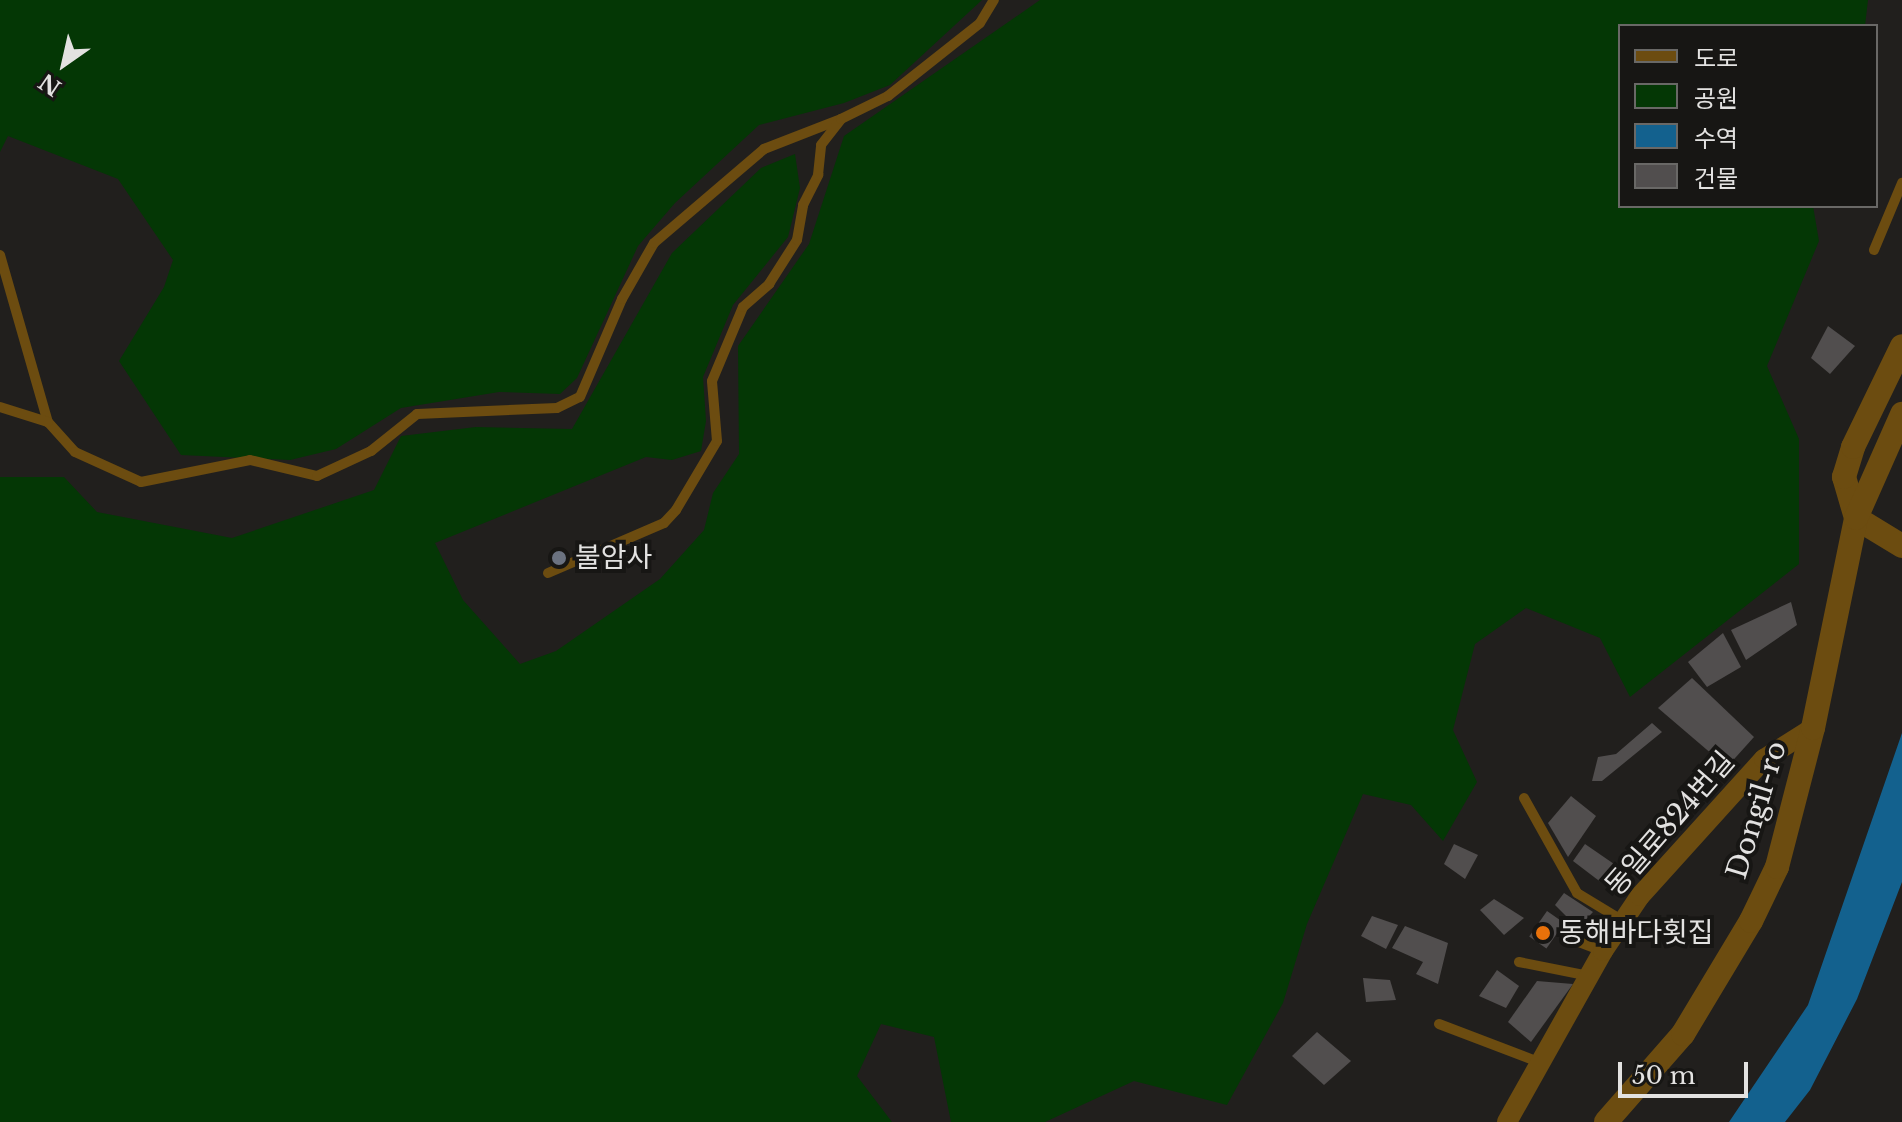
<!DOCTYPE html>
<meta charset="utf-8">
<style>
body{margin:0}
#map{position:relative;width:1902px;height:1122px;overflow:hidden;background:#211f1d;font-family:"Libre Baskerville","Noto Sans KR",serif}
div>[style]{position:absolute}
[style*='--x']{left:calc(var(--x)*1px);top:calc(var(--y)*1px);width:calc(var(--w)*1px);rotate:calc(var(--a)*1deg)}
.green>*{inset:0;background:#043705}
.water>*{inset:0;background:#13618e}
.building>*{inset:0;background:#514e4e;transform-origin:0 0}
.service>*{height:10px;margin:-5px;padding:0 5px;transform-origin:5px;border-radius:5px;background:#6c4c10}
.minor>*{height:20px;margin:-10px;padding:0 10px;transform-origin:10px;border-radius:10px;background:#6c4c10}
.tertiary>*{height:24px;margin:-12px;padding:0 12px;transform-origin:12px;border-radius:12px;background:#6c4c10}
.dots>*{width:22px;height:22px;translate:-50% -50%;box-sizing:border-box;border:4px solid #171614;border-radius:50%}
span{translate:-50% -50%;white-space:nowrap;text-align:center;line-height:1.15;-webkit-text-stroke:8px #171614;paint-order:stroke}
.poi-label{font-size:28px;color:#e3e2e1}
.left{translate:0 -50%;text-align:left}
.street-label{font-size:28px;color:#e3e2e1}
.legend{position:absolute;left:1618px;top:24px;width:260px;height:184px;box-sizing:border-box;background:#171614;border:2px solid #696866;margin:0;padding:10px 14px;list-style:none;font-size:24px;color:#e3e2e1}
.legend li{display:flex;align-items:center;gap:16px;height:40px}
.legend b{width:40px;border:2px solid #696866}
.north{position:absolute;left:24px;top:24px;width:80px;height:80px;-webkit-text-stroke:6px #171614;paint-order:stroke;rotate:214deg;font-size:22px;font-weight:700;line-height:32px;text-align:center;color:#e3e2e1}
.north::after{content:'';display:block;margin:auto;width:28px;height:36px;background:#e3e2e1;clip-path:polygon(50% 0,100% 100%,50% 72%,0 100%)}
.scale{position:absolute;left:1618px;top:1062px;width:130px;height:36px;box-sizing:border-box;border:4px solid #e3e2e1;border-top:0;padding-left:10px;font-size:24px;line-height:28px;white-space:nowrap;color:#e3e2e1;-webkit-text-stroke:6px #171614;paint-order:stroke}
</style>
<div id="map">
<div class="green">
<div style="clip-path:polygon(0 0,982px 0,890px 85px,844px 103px,759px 125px,675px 203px,638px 246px,577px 378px,560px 394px,499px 392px,401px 408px,336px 449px,290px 460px,181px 455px,119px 361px,164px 287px,173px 260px,118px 179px,8px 136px,0 152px)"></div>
<div style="clip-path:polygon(1040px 0,1868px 0,1865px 26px,1620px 26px,1620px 206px,1813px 206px,1819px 241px,1767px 366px,1799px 439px,1799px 564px,1630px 697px,1600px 638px,1526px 608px,1475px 644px,1453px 730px,1477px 782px,1443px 841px,1411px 805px,1363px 794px,1307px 924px,1283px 1003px,1227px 1105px,1134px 1081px,1045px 1122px,951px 1122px,934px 1037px,881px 1024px,857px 1076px,892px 1122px,0 1122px,0 477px,64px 477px,97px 512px,232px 538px,374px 490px,401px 436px,476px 427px,572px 429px,672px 253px,761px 168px,795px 154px,800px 188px,788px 237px,733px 305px,703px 377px,706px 421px,701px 451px,672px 460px,646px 457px,435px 543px,463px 600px,520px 664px,556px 651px,660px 579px,704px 530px,713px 493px,739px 454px,738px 346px,809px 244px,844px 136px)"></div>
</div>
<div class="water">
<div style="clip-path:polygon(1902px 733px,1902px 882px,1857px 999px,1810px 1090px,1785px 1122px,1729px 1122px,1808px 1005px)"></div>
</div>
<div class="building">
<div style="clip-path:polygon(1828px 326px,1855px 346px,1830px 374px,1811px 358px)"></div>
<div style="clip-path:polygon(1791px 602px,1797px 625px,1746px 660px,1731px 630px)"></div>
<div style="clip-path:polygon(1723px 633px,1741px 667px,1707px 687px,1688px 662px)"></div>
<div style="clip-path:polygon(1692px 678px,1754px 737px,1727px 767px,1658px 708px)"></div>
<div style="clip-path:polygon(1652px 723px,1662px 732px,1602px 781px,1592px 781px,1598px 757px,1616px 754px)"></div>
<div style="clip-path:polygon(1571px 796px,1596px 816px,1568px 857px,1548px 823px)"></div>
<div style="clip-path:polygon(1454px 844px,1478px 855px,1465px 879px,1444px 864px)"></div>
<div style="clip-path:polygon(1585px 844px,1630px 875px,1619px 896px,1573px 861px)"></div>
<div style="clip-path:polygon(1564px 893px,1593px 912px,1578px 928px,1555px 905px)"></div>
<div style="clip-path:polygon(1494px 899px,1524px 918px,1504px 935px,1480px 910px)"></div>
<div style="left:1547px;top:911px;width:21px;height:31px;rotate:35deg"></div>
<div style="clip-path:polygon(1372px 916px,1398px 925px,1386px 949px,1361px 936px)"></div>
<div style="clip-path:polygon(1405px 926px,1448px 943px,1438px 984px,1416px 974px,1423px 962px,1392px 948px)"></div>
<div style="clip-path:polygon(1497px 970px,1519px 986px,1506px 1008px,1479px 996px)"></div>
<div style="clip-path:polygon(1363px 978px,1390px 980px,1396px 1000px,1366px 1002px)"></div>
<div style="clip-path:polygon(1537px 981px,1573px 984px,1531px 1042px,1508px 1022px)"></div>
<div style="clip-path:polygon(1317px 1032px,1351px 1061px,1324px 1085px,1292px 1056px)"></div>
</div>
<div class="service">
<div style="--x:1874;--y:250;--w:73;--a:-67.3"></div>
<div style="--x:0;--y:255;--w:174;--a:74"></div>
<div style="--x:48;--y:422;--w:40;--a:48"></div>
<div style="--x:75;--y:452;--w:72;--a:24.4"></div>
<div style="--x:141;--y:482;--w:111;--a:-11.4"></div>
<div style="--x:250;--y:460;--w:69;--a:13.4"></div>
<div style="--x:317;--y:476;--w:60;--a:-24.8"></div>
<div style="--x:371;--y:451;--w:59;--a:-38.8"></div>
<div style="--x:417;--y:414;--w:140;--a:-2.5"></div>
<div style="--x:557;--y:408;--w:25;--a:-26"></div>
<div style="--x:580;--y:397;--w:107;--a:-66.8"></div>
<div style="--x:622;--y:299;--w:64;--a:-60.3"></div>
<div style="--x:654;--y:243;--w:145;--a:-40.5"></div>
<div style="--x:764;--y:149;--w:83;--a:-21.3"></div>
<div style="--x:0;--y:407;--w:50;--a:17.4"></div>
<div style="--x:548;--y:573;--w:126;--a:-23.3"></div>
<div style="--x:664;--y:523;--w:18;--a:-47"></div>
<div style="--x:676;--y:510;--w:80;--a:-59.3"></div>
<div style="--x:717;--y:441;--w:60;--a:-94.8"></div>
<div style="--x:712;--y:381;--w:80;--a:-67.3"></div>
<div style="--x:743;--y:307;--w:35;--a:-41"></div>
<div style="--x:769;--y:284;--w:52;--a:-57.5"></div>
<div style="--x:797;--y:240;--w:36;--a:-80"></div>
<div style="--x:803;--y:205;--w:34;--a:-63"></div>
<div style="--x:818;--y:175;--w:30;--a:-84"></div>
<div style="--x:821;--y:145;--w:33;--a:-52"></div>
<div style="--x:841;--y:119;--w:52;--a:-26.1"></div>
<div style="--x:888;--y:96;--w:117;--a:-38.4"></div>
<div style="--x:980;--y:23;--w:27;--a:-59"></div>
<div style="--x:1524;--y:798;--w:109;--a:60.8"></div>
<div style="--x:1577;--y:893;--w:54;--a:31.3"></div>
<div style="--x:1579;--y:942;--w:26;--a:21"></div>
<div style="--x:1519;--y:962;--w:71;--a:11.3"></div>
<div style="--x:1439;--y:1024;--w:109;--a:20.9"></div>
</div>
<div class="minor">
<div style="--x:1507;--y:1122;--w:196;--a:-60.7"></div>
<div style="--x:1603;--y:951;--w:66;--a:-56.1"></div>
<div style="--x:1640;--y:896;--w:185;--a:-47.9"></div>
<div style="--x:1764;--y:759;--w:58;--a:-32.3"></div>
</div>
<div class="tertiary">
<div style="--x:1856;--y:518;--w:43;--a:-106.3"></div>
<div style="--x:1844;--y:477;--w:31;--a:-73"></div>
<div style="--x:1853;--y:447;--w:112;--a:-64.1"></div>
<div style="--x:1856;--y:518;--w:54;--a:31.3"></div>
<div style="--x:1606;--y:1122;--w:117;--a:-48.8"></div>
<div style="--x:1683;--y:1034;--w:132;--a:-59"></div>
<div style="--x:1751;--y:921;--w:60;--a:-64.3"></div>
<div style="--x:1777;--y:867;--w:144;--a:-75.5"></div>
<div style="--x:1813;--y:728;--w:214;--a:-78.4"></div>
<div style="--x:1856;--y:518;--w:114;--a:-66.1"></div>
</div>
<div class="dots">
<div style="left:559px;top:558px;background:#6b7280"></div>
<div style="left:1543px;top:933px;background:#e8710a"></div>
</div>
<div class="poi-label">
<span class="left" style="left:575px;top:558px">불암사</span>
<span class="left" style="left:1559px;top:933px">동해바다횟집</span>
</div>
<div class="street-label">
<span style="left:1757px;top:810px;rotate:-73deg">Dongil-ro</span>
<span style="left:1670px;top:824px;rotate:-49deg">동일로824번길</span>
</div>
<ul class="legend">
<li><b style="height:10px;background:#6c4c10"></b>도로</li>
<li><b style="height:22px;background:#043705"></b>공원</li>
<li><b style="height:22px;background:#13618e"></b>수역</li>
<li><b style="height:22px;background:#514e4e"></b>건물</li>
</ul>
<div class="north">N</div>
<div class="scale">50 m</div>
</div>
